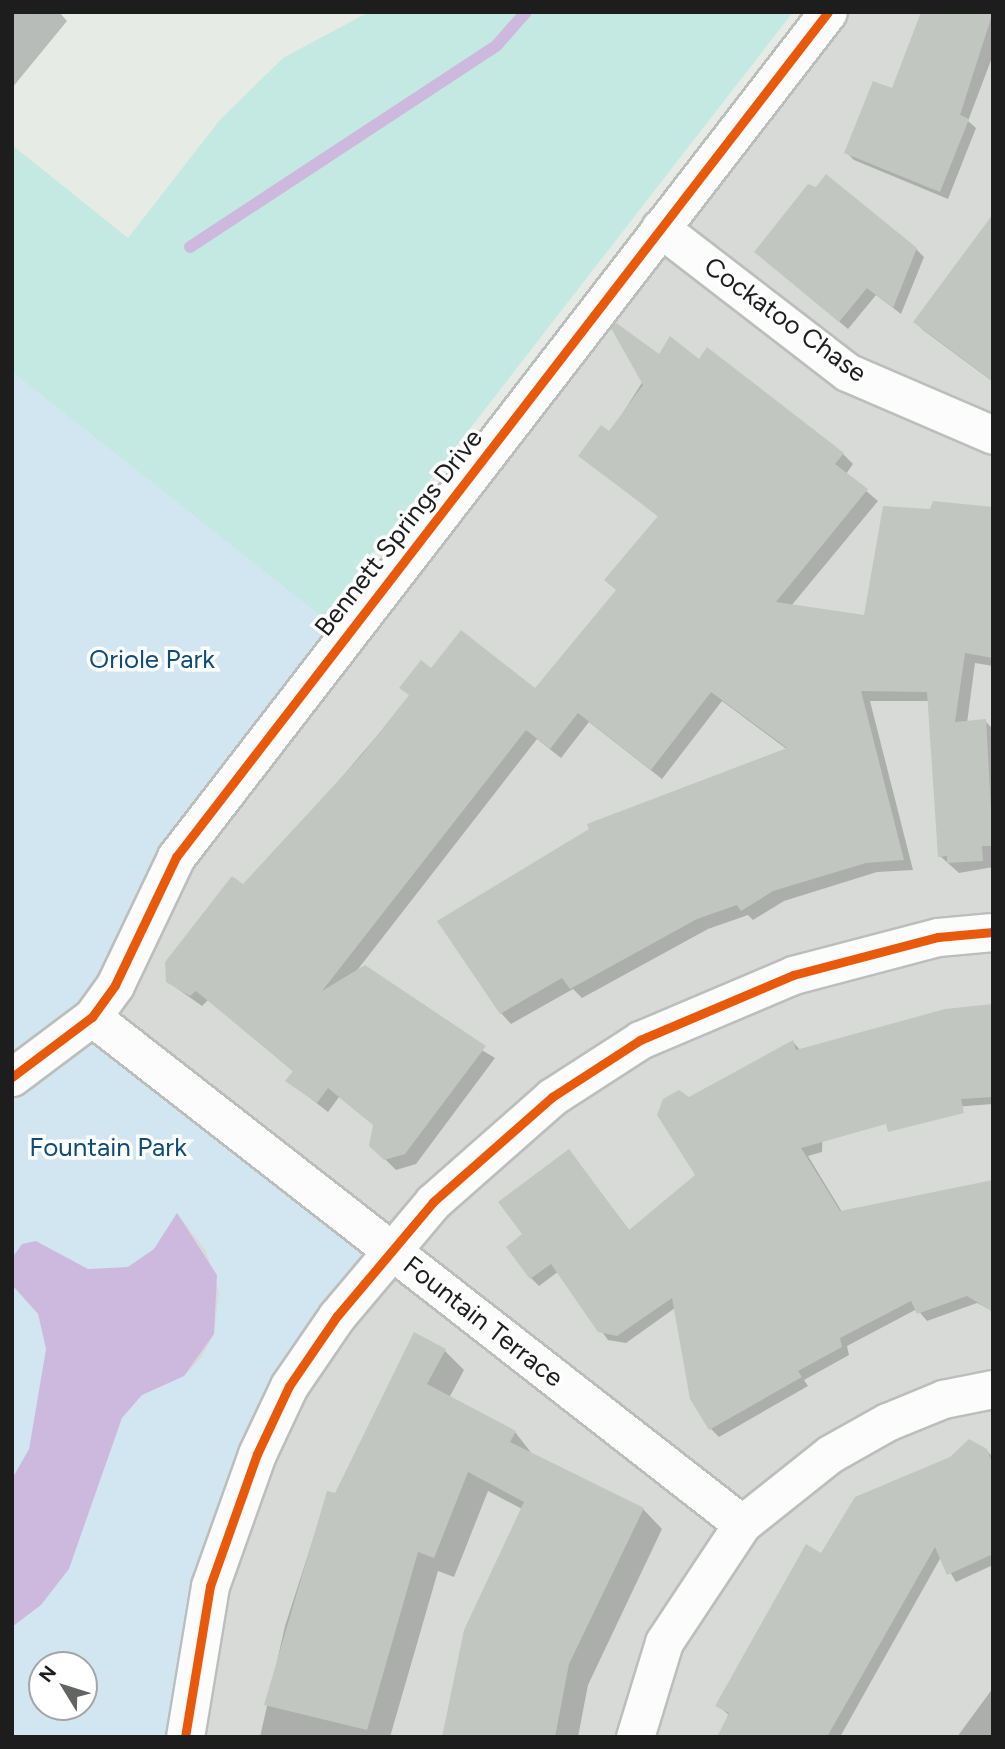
<!DOCTYPE html>
<style>
body{margin:0}
#map{position:relative;width:1005px;height:1749px;overflow:hidden;background:#e6ebe6;font-family:Figtree,sans-serif}
div>[style]{position:absolute}
[style*='--x']{left:calc(var(--x)*1px);top:calc(var(--y)*1px);width:calc(var(--w)*1px);rotate:calc(var(--a)*1deg)}
.residential>*{inset:0;background:#d8dad7}
.grass>*{inset:0;background:#c4e9e2}
.park>*{inset:0;background:#d1e6f0}
.water>*{inset:0;background:#ceb9de}
.shadow>*{inset:0;background:#0003}
.stream>*{height:12px;margin:-6px;padding:0 6px;transform-origin:6px;border-radius:6px;background:#ceb9de}
.building>*{inset:0;background:#c2c6c1}
.roads{filter:drop-shadow(2px 0 #bcbebc) drop-shadow(-2px 0 #bcbebc) drop-shadow(0 2px #bcbebc) drop-shadow(0 -2px #bcbebc)}
.minor>*{height:37px;margin:-18.5px;padding:0 18.5px;transform-origin:18.5px;border-radius:18.5px;background:#fbfcfb}
.cycleway>*{height:9px;margin:-4.5px;padding:0 4.5px;transform-origin:4.5px;border-radius:4.5px;background:#e8590c}
span{translate:-50% -50%;white-space:nowrap;text-align:center;line-height:1.15;-webkit-text-stroke:7px #fff;paint-order:stroke}
.street-label{font-size:26px;color:#1d1d1d}
.park-label{font-size:26px;color:#0d4b79}
.frame{position:absolute;inset:0;border:14px solid #1d1d1d;pointer-events:none}
.north{position:absolute;left:28px;top:1651px;width:70px;height:70px;box-sizing:border-box;background:#fff;border:2px solid #a5a5a5;border-radius:50%;rotate:308deg;font-size:19px;font-weight:700;line-height:28px;text-align:center;color:#1d1d1d}
.north::after{content:'';display:block;margin:auto;width:24px;height:32px;background:#636563;clip-path:polygon(50% 0,100% 100%,50% 72%,0 100%)}
</style>
<div id="map">
<div class="residential">
<div style="clip-path:polygon(828px 12px,993px 12px,993px 1737px,185px 1737px,92px 1017px,135px 938px)"></div>
</div>
<div class="grass">
<div style="clip-path:polygon(369px 12px,793px 12px,323px 618px,12px 372px,12px 145px,128px 238px,219px 121px,283px 58px)"></div>
</div>
<div class="park">
<div style="clip-path:polygon(evenodd,12px 372px,346px 636px,176px 857px,92px 1017px,390px 1249px,257px 1454px,185px 1737px,12px 1737px,12px 1627px,41px 1605px,69px 1569px,122px 1418px,142px 1395px,184px 1376px,201px 1358px,214px 1334px,219px 1292px,206px 1251px,177px 1213px,154px 1249px,128px 1267px,88px 1269px,36px 1241px,12px 1258px,12px 372px,42px 1665px,84px 1665px,84px 1707px,42px 1707px,42px 1665px)"></div>
<div style="clip-path:polygon(12px 1285px,38px 1314px,46px 1349px,29px 1449px,12px 1479px)"></div>
</div>
<div class="water">
<div style="clip-path:polygon(177px 1213px,217px 1275px,214px 1334px,184px 1376px,142px 1395px,122px 1418px,69px 1569px,41px 1605px,12px 1627px,12px 1479px,29px 1449px,46px 1349px,38px 1314px,12px 1285px,12px 1258px,22px 1244px,36px 1241px,88px 1269px,128px 1267px,154px 1249px)"></div>
</div>
<div class="shadow">
<div style="clip-path:polygon(12px 12px,59px 12px,67px 21px,12px 88px)"></div>
<div style="clip-path:polygon(993px 12px,993px 55px,968px 121px,976px 128px,948px 199px,854px 160px,847px 153px,893px 91px)"></div>
<div style="clip-path:polygon(916px 249px,924px 257px,901px 314px,876px 295px,848px 329px,764px 259px)"></div>
<div style="clip-path:polygon(915px 322px,993px 381px,992px 381px,923px 330px)"></div>
<div style="clip-path:polygon(659px 356px,700px 361px,843px 454px,853px 464px,846px 474px,878px 501px,791px 606px,866px 616px,993px 518px,993px 666px,975px 663px,967px 723px,985px 721px,993px 729px,993px 867px,959px 873px,940px 856px,930px 701px,870px 701px,913px 870px,877px 872px,784px 901px,753px 920px,748px 915px,708px 929px,582px 998px,573px 989px,511px 1024px,501px 1013px,788px 750px,722px 701px,662px 779px,589px 722px,561px 758px,537px 739px,355px 973px,495px 1058px,416px 1164px,396px 1170px,382px 1156px,375px 1126px,339px 1097px,328px 1112px,288px 1081px,294px 1072px,208px 1000px,202px 1006px,168px 982px,432px 671px,536px 690px,618px 591px,659px 517px,581px 456px,610px 433px)"></div>
<div style="clip-path:polygon(993px 1005px,993px 1104px,823px 1117px,822px 1152px,808px 1156px,842px 1212px,993px 1311px,977px 1303px,927px 1321px,917px 1309px,847px 1346px,849px 1355px,804px 1380px,808px 1386px,719px 1437px,711px 1429px,675px 1308px,626px 1343px,608px 1340px,559px 1271px,539px 1286px,531px 1278px,525px 1235px,569px 1152px,630px 1231px,697px 1176px,689px 1099px,793px 1042px,801px 1051px)"></div>
<div style="clip-path:polygon(444px 1350px,464px 1370px,449px 1398px,515px 1432px,533px 1455px,643px 1509px,662px 1529px,588px 1685px,578px 1737px,443px 1737px,522px 1509px,488px 1491px,454px 1577px,438px 1571px,390px 1737px,260px 1737px,285px 1626px,328px 1493px,336px 1496px)"></div>
<div style="clip-path:polygon(986px 1450px,993px 1457px,993px 1565px,956px 1582px,941px 1557px,840px 1737px,719px 1737px,729px 1715px,717px 1705px,807px 1547px,822px 1556px)"></div>
<div style="clip-path:polygon(993px 1688px,993px 1737px,957px 1737px)"></div>
</div>
<div class="stream">
<div style="--x:190;--y:247;--w:367;--a:-33.3"></div>
<div style="--x:497;--y:45;--w:44;--a:-48.7"></div>
</div>
<div class="building">
<div style="clip-path:polygon(921px 12px,993px 12px,960px 115px,969px 119px,940px 192px,844px 153px,873px 81px,892px 88px)"></div>
<div style="clip-path:polygon(826px 174px,917px 248px,893px 308px,867px 288px,839px 322px,754px 252px,808px 184px,816px 187px)"></div>
<div style="clip-path:polygon(993px 214px,993px 381px,913px 322px)"></div>
<div style="clip-path:polygon(615px 322px,659px 354px,670px 336px,699px 359px,707px 347px,844px 453px,835px 464px,868px 489px,776px 602px,864px 615px,883px 506px,930px 509px,933px 501px,993px 507px,993px 658px,965px 653px,955px 722px,986px 719px,993px 846px,982px 846px,983px 861px,947px 863px,947px 856px,938px 857px,927px 692px,861px 691px,904px 860px,866px 863px,773px 891px,741px 911px,737px 905px,697px 919px,570px 989px,562px 978px,500px 1014px,437px 921px,589px 829px,587px 824px,787px 748px,711px 692px,651px 770px,578px 713px,550px 749px,526px 730px,322px 991px,365px 965px,486px 1046px,405px 1154px,384px 1160px,369px 1146px,373px 1125px,328px 1088px,317px 1103px,285px 1081px,293px 1071px,196px 991px,190px 996px,166px 982px,165px 962px,232px 876px,243px 884px,361px 756px,409px 695px,399px 688px,421px 660px,431px 668px,461px 630px,535px 688px,616px 590px,604px 580px,658px 516px,578px 456px,601px 425px,609px 431px,643px 385px,611px 328px)"></div>
<div style="clip-path:polygon(993px 1004px,993px 1097px,961px 1099px,964px 1113px,888px 1132px,886px 1124px,801px 1148px,840px 1211px,993px 1180px,993px 1312px,967px 1296px,917px 1314px,911px 1301px,840px 1338px,842px 1347px,798px 1371px,802px 1377px,709px 1430px,690px 1399px,672px 1298px,617px 1336px,598px 1332px,551px 1264px,530px 1279px,506px 1247px,522px 1234px,498px 1202px,569px 1149px,629px 1230px,695px 1175px,657px 1115px,663px 1099px,679px 1090px,689px 1097px,793px 1040px,796px 1050px,945px 1009px)"></div>
<div style="clip-path:polygon(414px 1332px,446px 1349px,427px 1384px,516px 1431px,510px 1442px,644px 1508px,569px 1664px,555px 1737px,442px 1737px,464px 1630px,524px 1502px,468px 1472px,434px 1558px,418px 1552px,367px 1730px,264px 1705px,327px 1491px,335px 1493px)"></div>
<div style="clip-path:polygon(969px 1439px,987px 1449px,993px 1465px,993px 1554px,947px 1575px,935px 1547px,827px 1737px,717px 1737px,729px 1713px,715px 1706px,806px 1544px,821px 1553px,855px 1497px,950px 1457px)"></div>
</div>
<div class="roads">
<div class="minor">
<div style="--x:660;--y:228;--w:236;--a:37.6"></div>
<div style="--x:847;--y:372;--w:159;--a:23.3"></div>
<div style="--x:92;--y:1017;--w:824;--a:37.95"></div>
<div style="--x:12;--y:1077;--w:100;--a:-36.9"></div>
<div style="--x:92;--y:1017;--w:39;--a:-54"></div>
<div style="--x:115;--y:985;--w:142;--a:-64.5"></div>
<div style="--x:176;--y:857;--w:1067;--a:-52.35"></div>
<div style="--x:185;--y:1737;--w:153;--a:-80.6"></div>
<div style="--x:210;--y:1586;--w:140;--a:-70.4"></div>
<div style="--x:257;--y:1454;--w:75;--a:-64.8"></div>
<div style="--x:289;--y:1386;--w:85;--a:-55.6"></div>
<div style="--x:337;--y:1316;--w:149;--a:-49.9"></div>
<div style="--x:433;--y:1202;--w:159;--a:-41.4"></div>
<div style="--x:552;--y:1097;--w:105;--a:-32.9"></div>
<div style="--x:640;--y:1040;--w:166;--a:-23"></div>
<div style="--x:793;--y:975;--w:150;--a:-14.7"></div>
<div style="--x:938;--y:937;--w:55;--a:-5.2"></div>
<div style="--x:635;--y:1737;--w:99;--a:-73"></div>
<div style="--x:664;--y:1642;--w:141;--a:-56.5"></div>
<div style="--x:742;--y:1524;--w:112;--a:-38.5"></div>
<div style="--x:830;--y:1454;--w:65;--a:-29.3"></div>
<div style="--x:887;--y:1422;--w:61;--a:-22.3"></div>
<div style="--x:943;--y:1399;--w:51;--a:-11.3"></div>
</div>
</div>
<div class="cycleway">
<div style="--x:12;--y:1077;--w:100;--a:-36.9"></div>
<div style="--x:92;--y:1017;--w:39;--a:-54"></div>
<div style="--x:115;--y:985;--w:142;--a:-64.5"></div>
<div style="--x:176;--y:857;--w:1067;--a:-52.35"></div>
<div style="--x:185;--y:1737;--w:153;--a:-80.6"></div>
<div style="--x:210;--y:1586;--w:140;--a:-70.4"></div>
<div style="--x:257;--y:1454;--w:75;--a:-64.8"></div>
<div style="--x:289;--y:1386;--w:85;--a:-55.6"></div>
<div style="--x:337;--y:1316;--w:149;--a:-49.9"></div>
<div style="--x:433;--y:1202;--w:159;--a:-41.4"></div>
<div style="--x:552;--y:1097;--w:105;--a:-32.9"></div>
<div style="--x:640;--y:1040;--w:166;--a:-23"></div>
<div style="--x:793;--y:975;--w:150;--a:-14.7"></div>
<div style="--x:938;--y:937;--w:55;--a:-5.2"></div>
</div>
<div class="street-label">
<span style="left:785px;top:320px;rotate:36deg">Cockatoo Chase</span>
<span style="left:399px;top:533px;rotate:-52deg">Bennett Springs Drive</span>
<span style="left:483px;top:1322px;rotate:38deg">Fountain Terrace</span>
</div>
<div class="park-label">
<span style="left:152px;top:660px">Oriole Park</span>
<span style="left:108px;top:1148px">Fountain Park</span>
</div>
<div class="frame"></div>
<div class="north">N</div>
</div>
